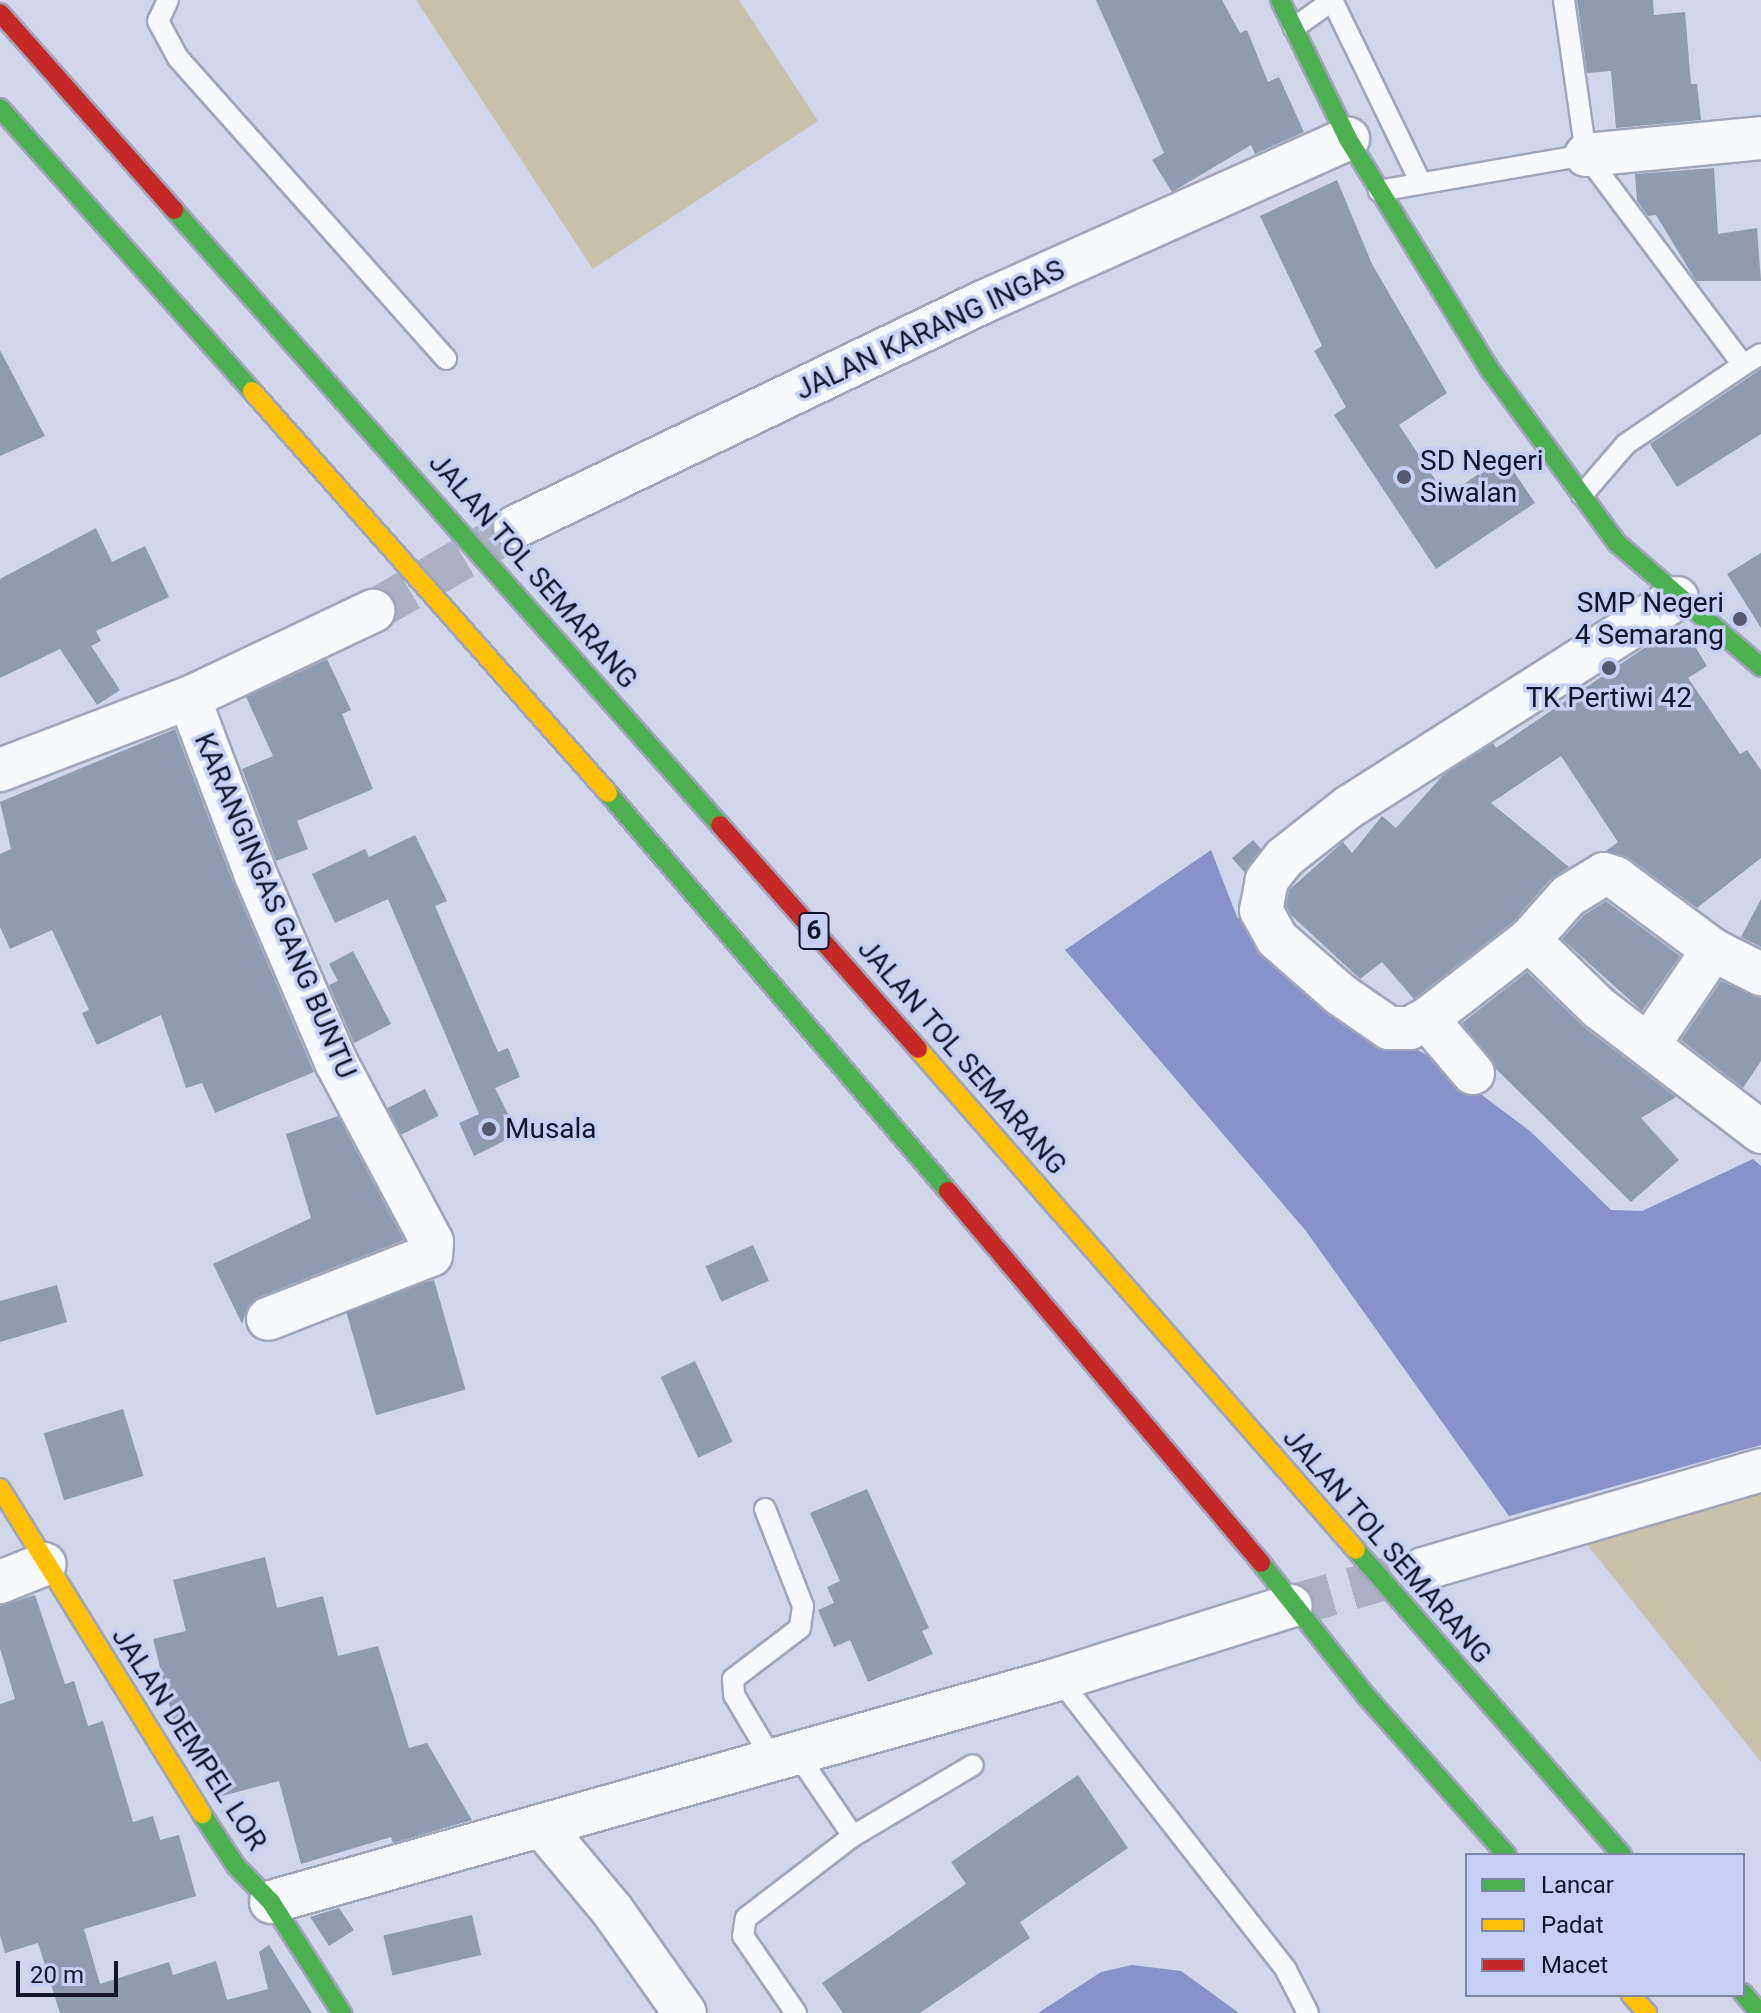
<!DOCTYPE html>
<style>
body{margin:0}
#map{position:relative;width:1761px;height:2013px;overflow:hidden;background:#d1d6eb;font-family:Roboto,sans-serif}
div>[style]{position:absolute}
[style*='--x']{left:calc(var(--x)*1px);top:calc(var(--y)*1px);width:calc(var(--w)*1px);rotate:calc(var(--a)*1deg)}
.green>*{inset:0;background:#c8c1ac}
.water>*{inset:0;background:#8792c8}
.building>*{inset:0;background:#8f9bb0;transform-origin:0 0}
.street-tunnel>*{height:42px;margin-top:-21px;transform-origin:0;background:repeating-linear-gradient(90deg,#abb0c5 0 42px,transparent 0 63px)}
.roads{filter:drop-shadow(2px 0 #a1a5ba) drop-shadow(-2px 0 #a1a5ba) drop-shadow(0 2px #a1a5ba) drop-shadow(0 -2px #a1a5ba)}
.lane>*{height:20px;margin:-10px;padding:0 10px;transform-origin:10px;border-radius:10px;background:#f8f9fc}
.street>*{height:42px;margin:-21px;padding:0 21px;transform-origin:21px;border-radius:21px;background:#f8f9fc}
.fast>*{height:18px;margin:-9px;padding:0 9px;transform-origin:9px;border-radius:9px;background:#4caf50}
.slow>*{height:18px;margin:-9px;padding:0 9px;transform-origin:9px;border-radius:9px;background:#ffc107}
.jam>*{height:18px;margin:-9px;padding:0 9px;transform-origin:9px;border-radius:9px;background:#c62828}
.dots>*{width:22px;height:22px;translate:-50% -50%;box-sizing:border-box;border:4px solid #c6d0f6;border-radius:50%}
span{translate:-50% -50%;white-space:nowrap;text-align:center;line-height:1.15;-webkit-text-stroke:7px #c6d0f6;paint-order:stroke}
.shield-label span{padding:2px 6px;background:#c6d0f6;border:2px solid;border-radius:6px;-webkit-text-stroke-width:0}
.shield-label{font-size:26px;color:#12162d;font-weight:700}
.street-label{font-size:28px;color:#12162d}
.poi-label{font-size:28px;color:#12162d}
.left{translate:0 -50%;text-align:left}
.right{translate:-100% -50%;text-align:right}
.legend{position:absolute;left:1465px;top:1853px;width:280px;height:144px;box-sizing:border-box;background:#c6d0f6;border:2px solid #7e86a6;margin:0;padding:10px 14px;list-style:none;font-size:24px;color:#12162d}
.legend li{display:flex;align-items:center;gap:16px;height:40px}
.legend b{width:40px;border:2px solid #7e86a6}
.scale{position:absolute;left:16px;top:1961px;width:102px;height:36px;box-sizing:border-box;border:4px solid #12162d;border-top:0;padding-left:10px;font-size:24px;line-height:28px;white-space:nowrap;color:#12162d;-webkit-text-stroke:6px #c6d0f6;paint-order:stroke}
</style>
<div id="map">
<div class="green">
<div style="clip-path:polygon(416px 0,739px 0,818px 121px,593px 269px)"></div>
<div style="clip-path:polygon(1761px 1492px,1761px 1762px,1585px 1542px)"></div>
</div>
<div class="water">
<div style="clip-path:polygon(1211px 850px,1237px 917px,1325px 1001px,1431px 1057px,1530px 1131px,1611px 1210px,1642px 1211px,1753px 1159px,1761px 1166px,1761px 1445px,1509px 1516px,1306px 1231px,1065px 950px)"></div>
<div style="clip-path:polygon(1132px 1965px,1181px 1971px,1239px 2013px,1038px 2013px,1101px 1972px)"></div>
</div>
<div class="building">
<div style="clip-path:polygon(1096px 0,1222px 0,1240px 33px,1247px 30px,1268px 82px,1279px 77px,1304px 132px,1255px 154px,1251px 145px,1172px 192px,1152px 160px,1164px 153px)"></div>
<div style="clip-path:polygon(1577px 0,1653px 0,1654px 15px,1685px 12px,1691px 84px,1697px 84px,1701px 120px,1616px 128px,1611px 71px,1587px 73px)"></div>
<div style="clip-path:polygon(1714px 168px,1718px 234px,1757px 228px,1761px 281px,1696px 281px,1656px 215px,1648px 216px,1637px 201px,1635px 174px)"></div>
<div style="clip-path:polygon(1337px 180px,1372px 264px,1447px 393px,1399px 425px,1446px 496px,1504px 457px,1535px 503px,1436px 569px,1334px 415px,1346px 407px,1314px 351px,1322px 346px,1260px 216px)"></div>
<div style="clip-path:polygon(0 350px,45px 436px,0 456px)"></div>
<div style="clip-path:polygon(1761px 369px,1761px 434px,1677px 487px,1650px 444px)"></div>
<div style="clip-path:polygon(96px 528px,112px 562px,145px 546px,169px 597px,96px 631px,101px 641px,91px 646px,120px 690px,97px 705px,60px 649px,0 678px,0 579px)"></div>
<div style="clip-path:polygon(1761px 553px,1761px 628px,1727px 574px)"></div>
<div style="clip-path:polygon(1668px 632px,1678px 648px,1691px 640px,1707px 666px,1688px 678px,1740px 754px,1747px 750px,1761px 770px,1761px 858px,1697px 908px,1630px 859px,1606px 851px,1618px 842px,1561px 756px,1491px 803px,1569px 867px,1550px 880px,1513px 922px,1414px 999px,1382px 962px,1360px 979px,1291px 915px,1286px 906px,1289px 890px,1343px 842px,1352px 853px,1382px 816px,1396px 828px,1444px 774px,1493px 743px,1496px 748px)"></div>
<div style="clip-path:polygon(327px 659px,351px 710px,342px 714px,373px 789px,297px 821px,308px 849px,276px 861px,242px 769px,273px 756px,246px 697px)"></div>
<div style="clip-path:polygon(175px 729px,233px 882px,314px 1072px,215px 1113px,202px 1083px,186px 1088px,161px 1015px,97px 1045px,82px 1013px,89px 1010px,52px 930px,10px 949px,0 927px,0 854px,11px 849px,0 802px)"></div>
<div style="clip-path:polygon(415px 835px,447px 901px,435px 906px,498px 1052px,508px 1048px,520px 1077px,495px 1088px,518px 1134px,474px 1156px,459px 1123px,479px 1114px,388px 899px,335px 923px,312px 874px,365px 849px,369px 857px)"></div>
<div style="clip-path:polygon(1253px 840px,1261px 849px,1245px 873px,1232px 858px)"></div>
<div style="clip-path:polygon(1761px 899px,1761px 947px,1741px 937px)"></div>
<div style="clip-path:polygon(1606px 901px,1680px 956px,1642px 1011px,1562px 939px,1584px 915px)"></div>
<div style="clip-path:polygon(353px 951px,391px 1024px,354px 1043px,329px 985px,338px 981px,329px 964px)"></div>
<div style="clip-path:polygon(1527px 972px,1584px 1027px,1676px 1097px,1641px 1118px,1679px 1160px,1631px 1202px,1497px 1070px,1462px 1023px)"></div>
<div style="clip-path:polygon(1721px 981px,1761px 998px,1761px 1061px,1743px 1088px,1681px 1040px)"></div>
<div style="left:425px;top:1089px;width:30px;height:42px;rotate:63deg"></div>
<div style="clip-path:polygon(338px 1116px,404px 1240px,259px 1297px,249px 1305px,242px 1324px,213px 1264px,311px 1218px,286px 1134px)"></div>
<div style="left:753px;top:1245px;width:39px;height:52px;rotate:66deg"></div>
<div style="left:434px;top:1280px;width:114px;height:93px;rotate:74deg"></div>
<div style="clip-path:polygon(57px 1285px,67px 1322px,0 1342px,0 1301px)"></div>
<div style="left:695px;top:1361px;width:89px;height:38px;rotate:65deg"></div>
<div style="left:123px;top:1409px;width:70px;height:83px;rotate:73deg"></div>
<div style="clip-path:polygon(867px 1489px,929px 1628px,922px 1631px,933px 1654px,868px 1682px,850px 1640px,834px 1647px,818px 1610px,834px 1603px,827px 1587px,840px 1581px,810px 1513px)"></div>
<div style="clip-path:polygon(265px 1557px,277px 1608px,323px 1596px,338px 1656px,378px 1646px,409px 1748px,427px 1743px,472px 1820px,393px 1843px,391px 1837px,301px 1864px,279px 1781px,222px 1796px,211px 1751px,193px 1756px,175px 1728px,153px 1639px,186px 1631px,173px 1580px)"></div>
<div style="clip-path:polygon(35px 1595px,65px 1684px,74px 1681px,88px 1726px,103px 1721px,133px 1822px,153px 1816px,160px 1840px,179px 1835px,196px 1896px,84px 1929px,100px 1984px,169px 1962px,173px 1975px,216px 1961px,227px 2000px,268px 1989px,259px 1952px,269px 1945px,312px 2013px,60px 2013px,38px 1943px,5px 1953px,0 1935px,0 1704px,15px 1699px,0 1648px,0 1606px)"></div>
<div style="clip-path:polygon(1078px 1775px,1128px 1848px,1020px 1922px,1030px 1938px,920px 2013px,843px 2013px,822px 1983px,966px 1884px,951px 1862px)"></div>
<div style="clip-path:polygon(339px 1908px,354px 1930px,329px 1946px,310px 1917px)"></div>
<div style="left:472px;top:1915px;width:41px;height:91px;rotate:77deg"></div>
</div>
<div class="street-tunnel">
<div style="--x:373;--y:611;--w:152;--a:-30.4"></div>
<div style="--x:1291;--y:1606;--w:127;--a:-16"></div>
</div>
<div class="roads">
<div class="lane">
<div style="--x:168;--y:0;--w:23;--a:115"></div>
<div style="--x:158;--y:21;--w:42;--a:61.6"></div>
<div style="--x:178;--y:58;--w:403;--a:48.3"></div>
<div style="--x:1564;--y:0;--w:157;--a:81.9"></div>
<div style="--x:1334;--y:4;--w:199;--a:64.1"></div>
<div style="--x:1294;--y:28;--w:48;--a:-35.7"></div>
<div style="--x:1379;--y:191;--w:210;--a:-9.9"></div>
<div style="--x:1586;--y:155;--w:262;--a:53.2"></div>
<div style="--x:1743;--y:365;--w:21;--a:-31"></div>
<div style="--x:1582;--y:495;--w:67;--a:-49.2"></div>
<div style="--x:1626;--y:444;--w:141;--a:-34"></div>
<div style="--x:765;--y:1509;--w:104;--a:68.6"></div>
<div style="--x:803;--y:1606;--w:22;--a:98"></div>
<div style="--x:800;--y:1628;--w:84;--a:142.7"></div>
<div style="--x:733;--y:1679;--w:16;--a:86"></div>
<div style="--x:734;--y:1695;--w:72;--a:59.2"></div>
<div style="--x:1059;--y:1679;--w:369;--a:52"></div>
<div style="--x:1286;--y:1970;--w:48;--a:62.9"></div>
<div style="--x:795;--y:1751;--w:103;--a:55.7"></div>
<div style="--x:796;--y:2013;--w:93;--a:-124.5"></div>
<div style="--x:743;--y:1936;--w:18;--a:-81"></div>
<div style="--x:746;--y:1918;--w:135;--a:-37.5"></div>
<div style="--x:853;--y:1836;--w:139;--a:-30.6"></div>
</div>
<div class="street">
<div style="--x:1586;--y:155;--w:176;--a:-5.5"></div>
<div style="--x:515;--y:527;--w:519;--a:-25.68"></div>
<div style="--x:983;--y:302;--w:400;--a:-24.1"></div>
<div style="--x:1677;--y:598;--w:388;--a:147.5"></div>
<div style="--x:1350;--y:806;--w:84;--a:141.8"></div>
<div style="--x:1284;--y:858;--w:28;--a:128"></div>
<div style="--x:1267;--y:880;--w:31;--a:101"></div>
<div style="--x:1261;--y:910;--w:33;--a:61"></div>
<div style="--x:1277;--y:939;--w:85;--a:41.2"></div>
<div style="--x:1341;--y:995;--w:58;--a:34.5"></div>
<div style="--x:1389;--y:1028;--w:21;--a:0"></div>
<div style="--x:1410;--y:1028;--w:19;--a:-28"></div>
<div style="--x:1427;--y:1019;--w:129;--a:-37.8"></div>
<div style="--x:1529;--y:940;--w:98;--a:44.2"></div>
<div style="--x:1599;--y:1008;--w:204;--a:37.4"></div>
<div style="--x:189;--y:698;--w:187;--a:69.3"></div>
<div style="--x:255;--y:873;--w:206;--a:66.8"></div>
<div style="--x:336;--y:1062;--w:204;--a:61.9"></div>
<div style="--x:432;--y:1242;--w:13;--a:94"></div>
<div style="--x:431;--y:1255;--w:175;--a:158.6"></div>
<div style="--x:0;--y:770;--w:202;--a:-20.9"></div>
<div style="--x:189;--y:698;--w:204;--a:-25.3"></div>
<div style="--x:1529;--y:940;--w:59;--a:-48.4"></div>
<div style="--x:1568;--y:896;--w:42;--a:-31.4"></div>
<div style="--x:1604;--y:874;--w:13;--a:18"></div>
<div style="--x:1616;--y:878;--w:121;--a:36.6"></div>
<div style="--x:1713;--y:950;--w:114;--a:124.2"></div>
<div style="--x:1713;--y:950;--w:54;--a:26.6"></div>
<div style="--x:1427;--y:1019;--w:71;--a:49.6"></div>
<div style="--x:1423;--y:1569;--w:352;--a:-16.3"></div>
<div style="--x:0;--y:1582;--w:48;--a:-21.8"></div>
<div style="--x:542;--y:1826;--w:109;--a:50.2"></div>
<div style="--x:612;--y:1910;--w:126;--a:54.7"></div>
<div style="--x:271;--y:1902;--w:819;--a:-15.8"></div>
<div style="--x:1059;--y:1679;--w:243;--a:-17.5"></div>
</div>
<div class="fast">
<div style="--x:1280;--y:0;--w:155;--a:63.9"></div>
<div style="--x:1348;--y:139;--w:273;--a:58.4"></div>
<div style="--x:1491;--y:371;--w:213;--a:53.8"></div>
<div style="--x:1617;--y:543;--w:190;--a:40.7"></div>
<div style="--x:0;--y:108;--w:379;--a:48.3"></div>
<div style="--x:174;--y:210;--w:822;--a:48.4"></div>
<div style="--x:608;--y:793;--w:523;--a:49.49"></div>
<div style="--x:1356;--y:1550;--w:405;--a:48.9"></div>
<div style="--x:1261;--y:1563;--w:171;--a:51.7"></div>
<div style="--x:1367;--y:1697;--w:211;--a:48.5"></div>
<div style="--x:202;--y:1814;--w:62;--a:56.8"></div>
<div style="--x:236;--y:1866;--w:50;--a:45.8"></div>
<div style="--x:271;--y:1902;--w:132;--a:57.4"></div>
<div style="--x:1743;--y:1993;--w:26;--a:50"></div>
</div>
<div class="slow">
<div style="--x:252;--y:391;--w:537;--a:48.47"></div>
<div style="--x:918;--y:1049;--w:665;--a:48.84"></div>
<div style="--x:0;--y:1488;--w:384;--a:58.2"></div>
<div style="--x:1631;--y:1995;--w:24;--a:48"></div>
</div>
<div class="jam">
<div style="--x:0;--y:13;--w:263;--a:48.5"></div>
<div style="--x:720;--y:825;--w:299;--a:48.5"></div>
<div style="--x:948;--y:1191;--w:486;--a:49.9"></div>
</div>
</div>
<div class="dots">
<div style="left:1404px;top:477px;background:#555970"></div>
<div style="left:1740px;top:619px;background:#555970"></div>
<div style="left:1609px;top:668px;background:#555970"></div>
<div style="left:489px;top:1129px;background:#555970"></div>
</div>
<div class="shield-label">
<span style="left:814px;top:931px">6</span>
</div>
<div class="street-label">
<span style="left:930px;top:330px;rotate:-25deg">JALAN KARANG INGAS</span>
<span style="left:533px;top:571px;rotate:49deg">JALAN TOL SEMARANG</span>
<span style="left:275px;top:906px;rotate:67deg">KARANGINGAS GANG BUNTU</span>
<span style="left:962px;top:1057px;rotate:49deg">JALAN TOL SEMARANG</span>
<span style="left:1387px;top:1546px;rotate:49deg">JALAN TOL SEMARANG</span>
<span style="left:189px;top:1739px;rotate:57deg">JALAN DEMPEL LOR</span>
</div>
<div class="poi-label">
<span class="left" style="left:1420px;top:477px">SD Negeri<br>Siwalan</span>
<span class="right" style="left:1724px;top:619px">SMP Negeri<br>4 Semarang</span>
<span style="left:1609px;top:698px">TK Pertiwi 42</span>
<span class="left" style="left:505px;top:1129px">Musala</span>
</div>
<ul class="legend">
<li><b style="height:10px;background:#4caf50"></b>Lancar</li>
<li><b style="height:10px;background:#ffc107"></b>Padat</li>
<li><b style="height:10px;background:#c62828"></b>Macet</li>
</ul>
<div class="scale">20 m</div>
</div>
